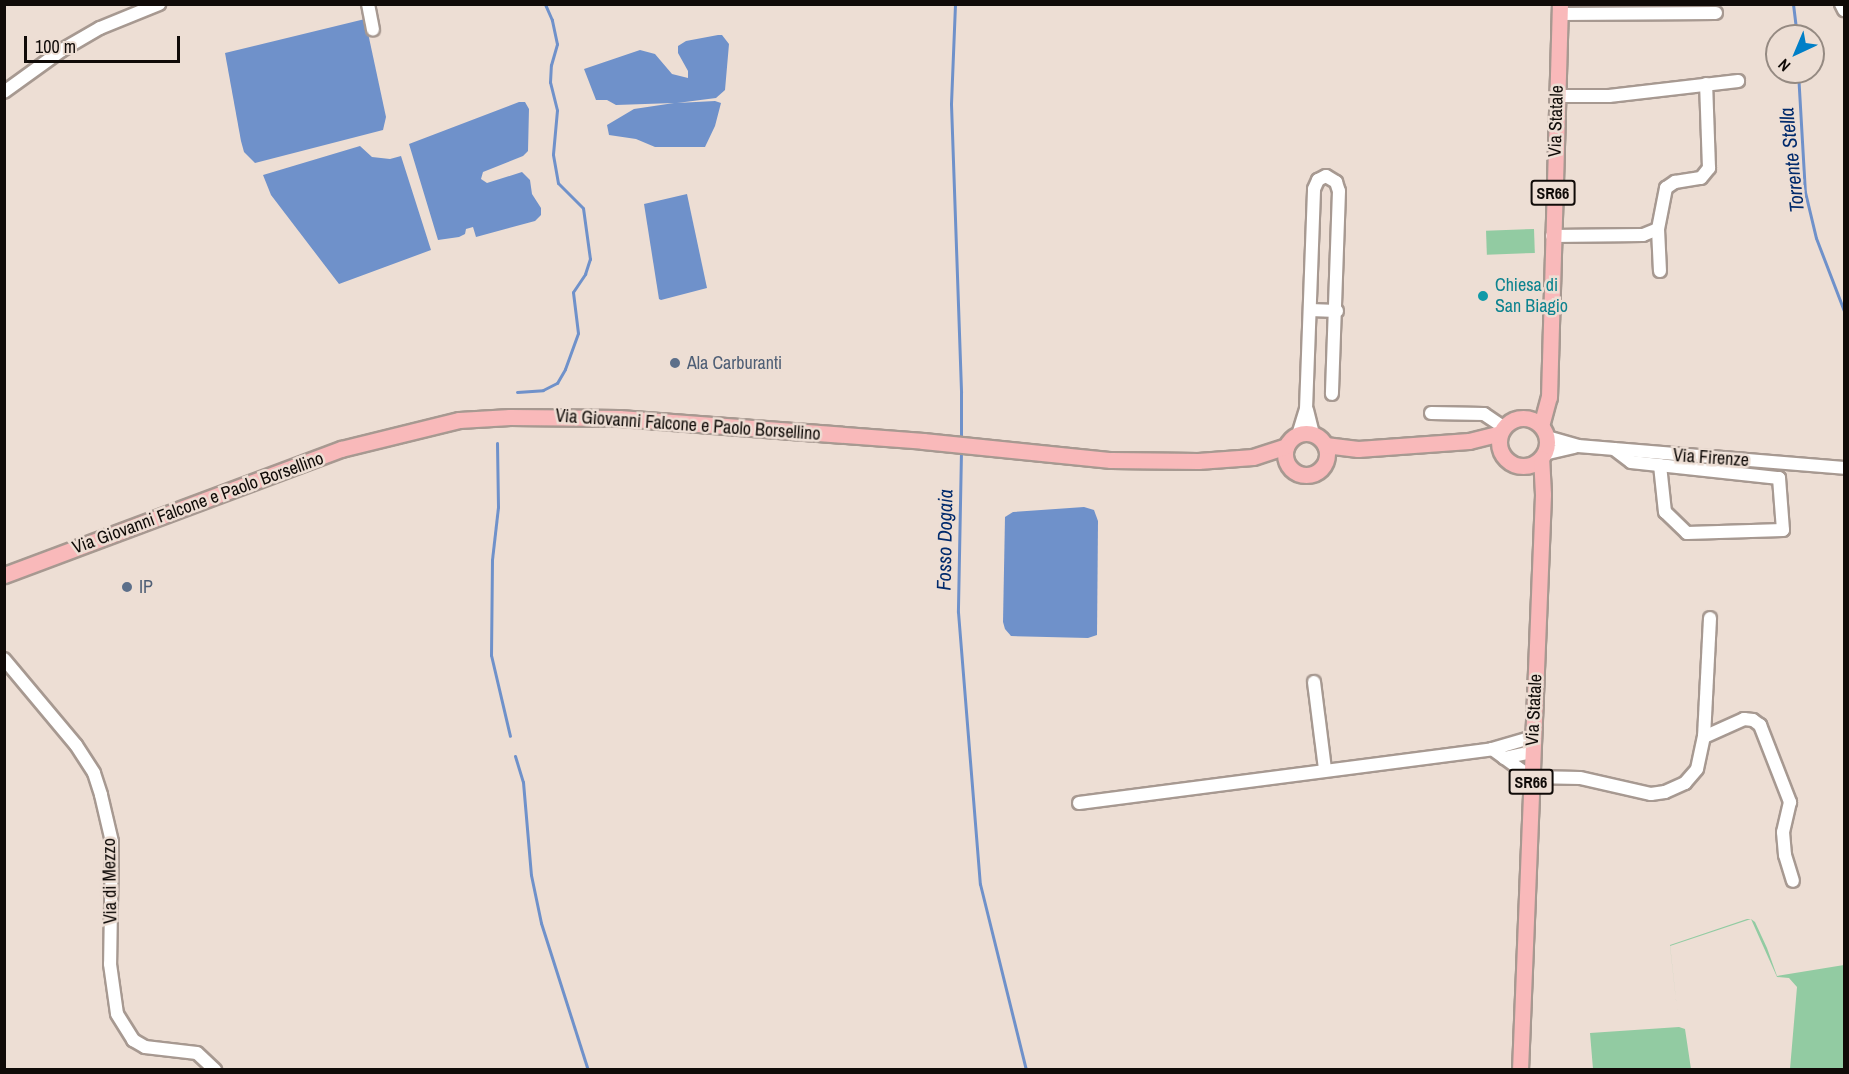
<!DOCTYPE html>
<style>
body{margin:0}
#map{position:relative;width:1849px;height:1074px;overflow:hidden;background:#edded4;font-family:"Archivo Narrow",sans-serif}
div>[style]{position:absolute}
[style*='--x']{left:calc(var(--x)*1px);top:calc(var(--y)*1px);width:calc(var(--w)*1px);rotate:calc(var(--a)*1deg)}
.green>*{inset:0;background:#92cba2;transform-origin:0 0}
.water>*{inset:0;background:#6f91ca}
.stream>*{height:3px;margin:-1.5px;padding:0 1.5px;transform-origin:1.5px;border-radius:1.5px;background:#6f91ca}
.roads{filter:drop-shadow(2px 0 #a79991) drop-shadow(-2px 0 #a79991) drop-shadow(0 2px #a79991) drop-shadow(0 -2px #a79991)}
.minor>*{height:12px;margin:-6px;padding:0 6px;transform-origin:6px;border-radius:6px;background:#fff}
.major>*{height:15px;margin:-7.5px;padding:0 7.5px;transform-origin:7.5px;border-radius:7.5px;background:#f9b9ba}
.major>.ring{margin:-7.5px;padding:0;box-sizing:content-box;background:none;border:15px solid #f9b9ba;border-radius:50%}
.dots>*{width:16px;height:16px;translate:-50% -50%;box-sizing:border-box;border:3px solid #edded4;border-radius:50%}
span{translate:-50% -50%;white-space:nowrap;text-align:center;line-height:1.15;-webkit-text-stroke:5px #edded4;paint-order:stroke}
.shield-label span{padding:2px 4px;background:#edded4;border:2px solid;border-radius:4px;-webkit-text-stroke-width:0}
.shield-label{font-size:16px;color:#100b08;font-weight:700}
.street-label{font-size:18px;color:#100b08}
.culture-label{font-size:18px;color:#0d838f}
.left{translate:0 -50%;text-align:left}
.service-label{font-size:18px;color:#4e5e75}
.water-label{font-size:20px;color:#012a6c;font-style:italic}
.frame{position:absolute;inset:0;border:6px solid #100b08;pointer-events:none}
.north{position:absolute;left:1765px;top:24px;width:60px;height:60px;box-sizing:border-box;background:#edded4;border:2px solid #958a82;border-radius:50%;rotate:224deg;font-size:16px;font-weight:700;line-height:24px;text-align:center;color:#100b08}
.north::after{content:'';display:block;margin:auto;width:21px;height:27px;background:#007fc7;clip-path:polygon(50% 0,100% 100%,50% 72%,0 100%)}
.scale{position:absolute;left:24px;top:36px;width:156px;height:27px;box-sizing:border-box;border:3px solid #100b08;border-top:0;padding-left:8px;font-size:18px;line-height:21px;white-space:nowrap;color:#100b08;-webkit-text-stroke:4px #edded4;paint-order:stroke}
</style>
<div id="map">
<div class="green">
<div style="left:1534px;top:229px;width:24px;height:48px;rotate:88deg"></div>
<div style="clip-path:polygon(1747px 919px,1751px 919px,1755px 922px,1767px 948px,1777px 976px,1844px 965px,1844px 1069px,1790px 1069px,1797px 987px,1789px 978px,1777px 977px,1751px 919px,1670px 946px,1679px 1027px,1685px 1029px,1691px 1069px,1593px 1069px,1590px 1033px,1679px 1027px,1670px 945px)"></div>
</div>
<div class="water">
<div style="clip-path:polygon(365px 19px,386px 117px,383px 130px,255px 163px,244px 152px,241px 141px,225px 53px)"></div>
<div style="clip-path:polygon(718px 35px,722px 35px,729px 44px,725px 90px,716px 98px,677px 103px,715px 101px,721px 103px,715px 126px,705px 147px,655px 147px,636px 139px,609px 135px,607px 125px,634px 109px,674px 103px,616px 105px,607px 100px,596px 100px,584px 69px,640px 50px,655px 54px,672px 74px,688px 78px,688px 71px,678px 53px,678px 46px,686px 41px)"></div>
<div style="clip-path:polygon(519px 102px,525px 102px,529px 109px,528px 151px,523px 156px,483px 172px,481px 179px,487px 183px,522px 172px,530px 180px,532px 194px,541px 208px,541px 215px,535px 221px,476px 237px,473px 227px,466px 229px,465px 234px,459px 237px,438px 240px,409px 144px)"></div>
<div style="clip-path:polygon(360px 146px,372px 157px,390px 159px,401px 156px,431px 250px,339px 284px,271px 195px,263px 175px)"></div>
<div style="clip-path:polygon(687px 194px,707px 288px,661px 300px,659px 299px,644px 204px)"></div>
<div style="clip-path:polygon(1084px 507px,1094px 510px,1098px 521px,1097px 635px,1088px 638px,1011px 636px,1005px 629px,1003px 622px,1005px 517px,1013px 512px)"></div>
</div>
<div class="stream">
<div style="--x:955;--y:4;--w:100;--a:92.3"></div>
<div style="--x:951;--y:104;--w:289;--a:88"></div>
<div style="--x:961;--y:393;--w:48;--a:90"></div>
<div style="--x:1793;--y:4;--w:32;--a:83"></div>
<div style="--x:1798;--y:72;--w:120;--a:86.7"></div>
<div style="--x:1805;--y:192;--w:47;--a:76.6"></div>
<div style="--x:1816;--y:238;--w:78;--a:69"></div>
<div style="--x:517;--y:392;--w:26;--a:-4"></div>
<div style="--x:543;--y:390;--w:16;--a:-27"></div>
<div style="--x:557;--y:383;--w:16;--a:-60"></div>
<div style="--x:565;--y:369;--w:38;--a:-70"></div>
<div style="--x:578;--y:333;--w:41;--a:-97"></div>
<div style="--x:573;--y:292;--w:22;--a:-56"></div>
<div style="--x:585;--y:274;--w:16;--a:-72"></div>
<div style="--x:590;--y:259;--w:51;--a:-97.8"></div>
<div style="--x:583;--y:208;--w:35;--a:-135"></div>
<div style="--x:558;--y:183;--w:29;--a:-100"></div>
<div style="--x:553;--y:154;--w:44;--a:-84.8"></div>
<div style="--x:557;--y:110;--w:29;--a:-104"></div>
<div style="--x:550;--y:82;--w:17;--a:-87"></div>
<div style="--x:551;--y:65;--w:22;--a:-74"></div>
<div style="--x:557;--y:44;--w:25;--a:-102"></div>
<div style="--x:552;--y:20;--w:17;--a:-114"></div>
<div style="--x:497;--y:443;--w:64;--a:89.1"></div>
<div style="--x:498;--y:507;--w:53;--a:96.5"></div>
<div style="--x:492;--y:560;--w:95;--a:90.6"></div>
<div style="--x:491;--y:655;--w:83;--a:76.8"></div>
<div style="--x:961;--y:451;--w:161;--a:91.1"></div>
<div style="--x:958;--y:612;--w:273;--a:85.4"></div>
<div style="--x:980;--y:884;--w:192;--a:76.1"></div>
<div style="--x:515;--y:756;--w:27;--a:73"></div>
<div style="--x:523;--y:782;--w:93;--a:85.1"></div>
<div style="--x:531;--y:875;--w:49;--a:78.2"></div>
<div style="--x:541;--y:923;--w:154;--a:72.3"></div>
</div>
<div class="roads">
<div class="minor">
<div style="--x:368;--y:4;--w:26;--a:79"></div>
<div style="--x:1841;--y:4;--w:7;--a:63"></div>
<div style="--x:1559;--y:14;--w:157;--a:-0.4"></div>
<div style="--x:4;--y:92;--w:72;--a:-35.9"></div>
<div style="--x:62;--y:50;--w:44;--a:-30.1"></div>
<div style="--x:100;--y:28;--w:64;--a:-22.1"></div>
<div style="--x:1557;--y:96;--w:52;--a:0"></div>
<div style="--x:1609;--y:96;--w:130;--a:-6.6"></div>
<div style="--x:1658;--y:229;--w:42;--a:87.3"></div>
<div style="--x:1552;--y:236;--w:91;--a:-0.6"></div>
<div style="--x:1643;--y:235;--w:16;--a:-22"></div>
<div style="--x:1658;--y:229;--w:42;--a:-79"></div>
<div style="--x:1666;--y:188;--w:11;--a:-34"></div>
<div style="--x:1675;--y:182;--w:26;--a:-9"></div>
<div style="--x:1701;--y:178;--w:13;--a:-51"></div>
<div style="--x:1709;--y:168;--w:84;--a:-92"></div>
<div style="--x:1310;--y:310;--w:27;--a:2"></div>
<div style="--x:1307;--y:410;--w:25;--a:76"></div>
<div style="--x:1431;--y:413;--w:53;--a:1.1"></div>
<div style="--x:1484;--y:414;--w:23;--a:34"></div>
<div style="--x:1298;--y:435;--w:27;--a:-73"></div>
<div style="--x:1306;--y:409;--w:220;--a:-87.9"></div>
<div style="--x:1314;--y:189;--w:10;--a:-66"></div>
<div style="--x:1318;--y:180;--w:9;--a:-27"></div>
<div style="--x:1326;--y:176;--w:12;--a:31"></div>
<div style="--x:1336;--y:182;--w:9;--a:72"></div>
<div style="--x:1339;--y:191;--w:203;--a:92"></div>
<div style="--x:1547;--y:437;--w:32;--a:16"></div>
<div style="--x:1578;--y:446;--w:267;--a:4.7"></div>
<div style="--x:1614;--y:449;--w:21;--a:37"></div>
<div style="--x:1631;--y:462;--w:149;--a:6.2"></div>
<div style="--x:1779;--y:478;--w:52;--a:85.6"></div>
<div style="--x:1783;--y:530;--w:96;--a:178.2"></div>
<div style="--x:1687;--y:533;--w:30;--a:-136"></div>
<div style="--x:1665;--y:512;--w:47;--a:-96.1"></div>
<div style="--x:1544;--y:454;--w:31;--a:-13"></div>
<div style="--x:4;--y:659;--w:112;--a:50.1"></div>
<div style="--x:76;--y:745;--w:33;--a:57"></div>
<div style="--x:94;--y:773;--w:23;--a:72"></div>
<div style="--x:101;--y:795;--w:48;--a:76.8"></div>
<div style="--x:112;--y:842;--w:122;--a:90.9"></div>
<div style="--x:110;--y:964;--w:50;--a:82"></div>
<div style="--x:117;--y:1014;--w:31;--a:58"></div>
<div style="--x:133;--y:1040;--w:14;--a:30"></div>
<div style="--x:145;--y:1047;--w:52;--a:6.6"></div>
<div style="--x:197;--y:1053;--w:25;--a:43"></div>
<div style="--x:1314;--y:682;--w:88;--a:82.8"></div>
<div style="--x:1704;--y:737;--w:44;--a:-24.2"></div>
<div style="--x:1744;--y:719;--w:9;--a:6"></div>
<div style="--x:1753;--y:720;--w:9;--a:36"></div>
<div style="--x:1760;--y:725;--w:83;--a:68.7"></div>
<div style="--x:1790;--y:802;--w:31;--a:103"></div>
<div style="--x:1783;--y:832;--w:23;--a:85"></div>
<div style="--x:1785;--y:855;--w:27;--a:73"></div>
<div style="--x:1492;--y:749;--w:48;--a:35.7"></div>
<div style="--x:1531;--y:777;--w:49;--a:1.2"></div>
<div style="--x:1580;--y:778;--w:73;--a:12.7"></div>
<div style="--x:1651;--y:794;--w:14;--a:-8"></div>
<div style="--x:1665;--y:792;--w:22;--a:-24"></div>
<div style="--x:1685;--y:783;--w:18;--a:-49"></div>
<div style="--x:1697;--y:769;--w:33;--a:-78"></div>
<div style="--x:1704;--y:737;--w:119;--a:-87.1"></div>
<div style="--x:1504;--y:758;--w:29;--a:-12"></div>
<div style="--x:1079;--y:803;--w:417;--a:-7.4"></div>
<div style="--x:1492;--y:749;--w:43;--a:-16.3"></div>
</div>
<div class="major">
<div class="ring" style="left:1499px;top:418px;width:33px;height:33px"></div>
<div style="--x:1541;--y:426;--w:30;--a:-75"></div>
<div style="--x:1549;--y:397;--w:393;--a:-88.4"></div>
<div class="ring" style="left:1285px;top:433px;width:27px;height:27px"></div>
<div style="--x:1325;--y:445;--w:33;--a:7"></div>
<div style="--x:1358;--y:449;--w:111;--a:-4.1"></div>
<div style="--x:1469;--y:441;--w:32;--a:-14"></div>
<div style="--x:4;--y:575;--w:360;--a:-20.5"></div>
<div style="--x:341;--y:449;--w:122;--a:-13.8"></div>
<div style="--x:459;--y:420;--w:51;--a:-3.4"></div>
<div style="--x:510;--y:417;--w:109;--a:0.5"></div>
<div style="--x:619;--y:418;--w:305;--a:4.3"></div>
<div style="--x:923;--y:441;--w:189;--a:5.8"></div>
<div style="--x:1111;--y:460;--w:87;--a:0.7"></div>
<div style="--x:1198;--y:461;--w:55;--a:-4.2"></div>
<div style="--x:1253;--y:457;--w:35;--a:-18"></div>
<div style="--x:1520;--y:1070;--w:576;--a:-87.71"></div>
<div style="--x:1543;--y:494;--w:36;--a:-93"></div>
</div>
</div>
<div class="dots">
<div style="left:1483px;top:296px;background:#0f9aa8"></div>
<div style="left:675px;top:363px;background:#5c6f8a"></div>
<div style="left:127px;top:587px;background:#5c6f8a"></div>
</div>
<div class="shield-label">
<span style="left:1553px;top:193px">SR66</span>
<span style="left:1531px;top:782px">SR66</span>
</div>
<div class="street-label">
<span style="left:1556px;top:121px;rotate:-88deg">Via Statale</span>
<span style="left:688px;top:425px;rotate:4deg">Via Giovanni Falcone e Paolo Borsellino</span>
<span style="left:1711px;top:458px;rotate:4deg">Via Firenze</span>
<span style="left:198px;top:503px;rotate:-20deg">Via Giovanni Falcone e Paolo Borsellino</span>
<span style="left:1534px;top:710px;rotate:-87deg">Via Statale</span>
<span style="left:110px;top:881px;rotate:-91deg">Via di Mezzo</span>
</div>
<div class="culture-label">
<span class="left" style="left:1495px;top:296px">Chiesa di<br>San Biagio</span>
</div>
<div class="service-label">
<span class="left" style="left:687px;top:363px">Ala Carburanti</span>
<span class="left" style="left:139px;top:587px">IP</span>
</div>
<div class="water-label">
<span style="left:1791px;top:160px;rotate:-96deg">Torrente Stella</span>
<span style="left:944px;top:540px;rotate:-89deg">Fosso Dogaia</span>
</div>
<div class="frame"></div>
<div class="north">N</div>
<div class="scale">100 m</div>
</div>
